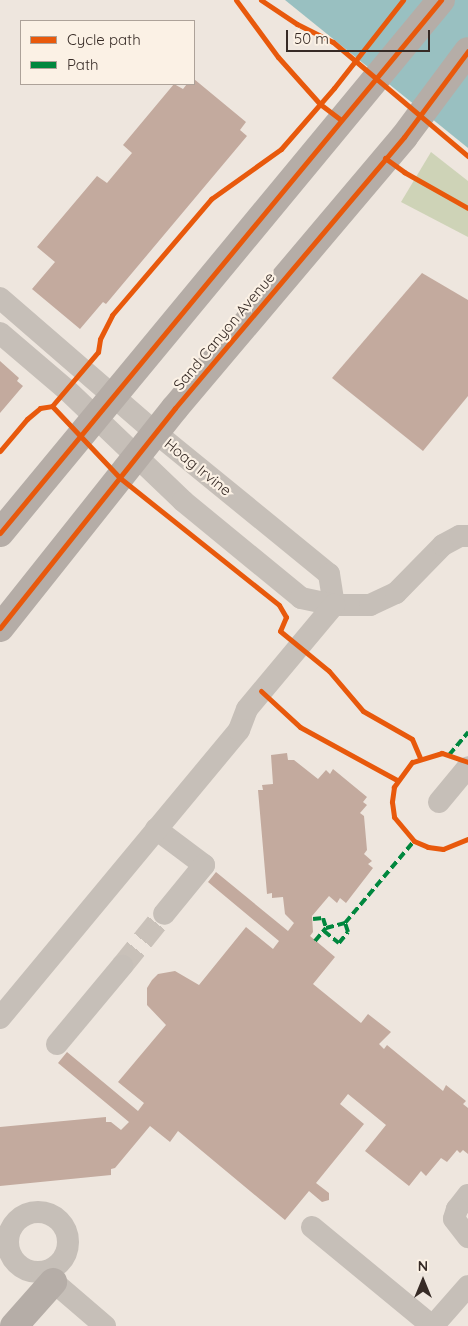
<!DOCTYPE html>
<style>
body{margin:0}
#map{position:relative;width:468px;height:1326px;overflow:hidden;background:#eee6de;font-family:Quicksand,sans-serif}
div>[style]{position:absolute}
[style*='--x']{left:calc(var(--x)*1px);top:calc(var(--y)*1px);width:calc(var(--w)*1px);rotate:calc(var(--a)*1deg)}
.green>*{inset:0;background:#ced3b7}
.water>*{inset:0;background:#99c0c1}
.building>*{inset:0;background:#c3aa9e}
.minor-tunnel>*{height:22px;margin-top:-11px;transform-origin:0;background:repeating-linear-gradient(90deg,#c9c1b9 0 22px,transparent 0 33px)}
.minor>*{height:22px;margin:-11px;padding:0 11px;transform-origin:11px;border-radius:11px;background:#c6bfb8}
.minor>.ring{margin:-11px;padding:0;box-sizing:content-box;background:none;border:22px solid #c6bfb8;border-radius:50%}
.major>*{height:28px;margin:-14px;padding:0 14px;transform-origin:14px;border-radius:14px;background:#b5ada7}
.quiet>*{height:4px;margin-top:-2px;transform-origin:0;background:repeating-linear-gradient(90deg,#00873e 0 8px,transparent 0 12px)}
.cycleway>*{height:5px;margin:-2.5px;padding:0 2.5px;transform-origin:2.5px;border-radius:2.5px;background:#e8590c}
span{translate:-50% -50%;white-space:nowrap;text-align:center;line-height:1.15;-webkit-text-stroke:4.5px #fbf1e5;paint-order:stroke}
.street-label{font-size:15px;color:#372b26}
.legend{position:absolute;left:20px;top:20px;width:175px;height:65px;box-sizing:border-box;background:#fbf1e5;border:1px solid #ada299;margin:0;padding:6px 9px;list-style:none;font-size:15px;color:#372b26}
.legend li{display:flex;align-items:center;gap:10px;height:25px}
.legend b{width:25px;border:1px solid #ada299}
.north{position:absolute;left:398px;top:1256px;width:50px;height:50px;-webkit-text-stroke:4px #fbf1e5;paint-order:stroke;rotate:0deg;font-size:14px;font-weight:700;line-height:20px;text-align:center;color:#372b26}
.north::after{content:'';display:block;margin:auto;width:18px;height:22px;background:#372b26;clip-path:polygon(50% 0,100% 100%,50% 72%,0 100%)}
.scale{position:absolute;left:286px;top:30px;width:144px;height:22px;box-sizing:border-box;border:2px solid #372b26;border-top:0;padding-left:6px;font-size:15px;line-height:18px;white-space:nowrap;color:#372b26;-webkit-text-stroke:4px #fbf1e5;paint-order:stroke}
</style>
<div id="map">
<div class="green">
<div style="clip-path:polygon(431px 152px,468px 181px,468px 237px,401px 202px)"></div>
</div>
<div class="water">
<div style="clip-path:polygon(285px 0,468px 0,468px 148px)"></div>
</div>
<div class="building">
<div style="clip-path:polygon(194px 79px,246px 122px,240px 130px,247px 136px,106px 304px,103px 302px,80px 329px,32px 289px,55px 262px,37px 247px,97px 176px,107px 183px,132px 153px,123px 145px,174px 84px,183px 89px,187px 84px,194px 84px)"></div>
<div style="clip-path:polygon(422px 273px,468px 300px,468px 396px,423px 451px,332px 378px)"></div>
<div style="clip-path:polygon(0 361px,19px 378px,17px 381px,23px 386px,0 413px)"></div>
<div style="clip-path:polygon(287px 753px,288px 760px,294px 760px,318px 779px,326px 770px,330px 774px,333px 769px,367px 797px,363px 802px,367px 805px,360px 813px,364px 816px,367px 850px,364px 854px,372px 861px,368px 864px,373px 868px,346px 903px,340px 898px,337px 903px,329px 896px,312px 916px,313px 932px,310px 936px,335px 957px,313px 984px,361px 1023px,368px 1014px,391px 1032px,379px 1044px,384px 1049px,387px 1045px,443px 1091px,446px 1085px,466px 1101px,463px 1104px,468px 1108px,468px 1154px,463px 1150px,460px 1153px,457px 1150px,447px 1162px,441px 1158px,426px 1176px,421px 1171px,409px 1186px,365px 1151px,386px 1125px,348px 1094px,340px 1104px,364px 1124px,316px 1183px,329px 1193px,329px 1200px,322px 1202px,309px 1191px,285px 1220px,178px 1131px,170px 1142px,150px 1126px,115px 1168px,111px 1169px,111px 1175px,0 1186px,0 1127px,106px 1117px,106px 1122px,111px 1122px,121px 1130px,129px 1122px,58px 1063px,67px 1052px,138px 1111px,144px 1103px,118px 1082px,166px 1025px,147px 1005px,147px 988px,152px 980px,158px 974px,175px 971px,199px 985px,246px 927px,273px 949px,279px 941px,208px 882px,216px 872px,288px 931px,294px 923px,285px 914px,283px 897px,272px 898px,272px 893px,267px 894px,258px 790px,263px 790px,262px 785px,273px 784px,271px 755px)"></div>
</div>
<div class="minor-tunnel">
<div style="--x:122;--y:966;--w:67;--a:-51.1"></div>
</div>
<div class="minor">
<div style="--x:0;--y:298;--w:206;--a:40.9"></div>
<div style="--x:156;--y:433;--w:223;--a:39.2"></div>
<div style="--x:329;--y:574;--w:31;--a:81"></div>
<div style="--x:0;--y:333;--w:88;--a:40.4"></div>
<div style="--x:67;--y:390;--w:161;--a:43.7"></div>
<div style="--x:183;--y:501;--w:153;--a:39.4"></div>
<div style="--x:301;--y:598;--w:34;--a:12"></div>
<div style="--x:334;--y:605;--w:36;--a:0"></div>
<div style="--x:370;--y:605;--w:29;--a:-25"></div>
<div style="--x:396;--y:593;--w:67;--a:-45.6"></div>
<div style="--x:443;--y:545;--w:19;--a:-28"></div>
<div style="--x:460;--y:536;--w:8;--a:0"></div>
<div style="--x:439;--y:802;--w:45;--a:-50.4"></div>
<div style="--x:156;--y:829;--w:60;--a:36.9"></div>
<div style="--x:204;--y:865;--w:63;--a:129.2"></div>
<div style="--x:0;--y:1018;--w:374;--a:-50.3"></div>
<div style="--x:239;--y:730;--w:22;--a:-69"></div>
<div style="--x:247;--y:709;--w:136;--a:-50.1"></div>
<div style="--x:57;--y:1044;--w:102;--a:-50.2"></div>
<div style="--x:468;--y:1195;--w:18;--a:128"></div>
<div style="--x:457;--y:1209;--w:10;--a:107"></div>
<div style="--x:454;--y:1219;--w:23;--a:52"></div>
<div class="ring" style="left:8px;top:1212px;width:38px;height:38px"></div>
<div style="--x:312;--y:1227;--w:156;--a:39.5"></div>
<div style="--x:42;--y:1272;--w:83;--a:40.6"></div>
<div style="--x:433;--y:1326;--w:53;--a:-48.8"></div>
</div>
<div class="major">
<div style="--x:0;--y:533;--w:692;--a:-50.4"></div>
<div style="--x:0;--y:628;--w:281;--a:-51.5"></div>
<div style="--x:175;--y:408;--w:355;--a:-49.8"></div>
<div style="--x:404;--y:137;--w:107;--a:-53.3"></div>
<div style="--x:14;--y:1326;--w:59;--a:-48.4"></div>
</div>
<div class="quiet">
<div style="--x:449;--y:755;--w:30;--a:-50"></div>
<div style="--x:313;--y:919;--w:10;--a:-6"></div>
<div style="--x:323;--y:918;--w:10;--a:73"></div>
<div style="--x:324;--y:931;--w:19;--a:39"></div>
<div style="--x:339;--y:943;--w:14;--a:-51"></div>
<div style="--x:348;--y:932;--w:9;--a:-108"></div>
<div style="--x:315;--y:941;--w:17;--a:-50"></div>
<div style="--x:326;--y:928;--w:20;--a:-15"></div>
<div style="--x:345;--y:923;--w:107;--a:-49.9"></div>
</div>
<div class="cycleway">
<div style="--x:236;--y:0;--w:71;--a:53.6"></div>
<div style="--x:278;--y:57;--w:63;--a:48.2"></div>
<div style="--x:320;--y:104;--w:26;--a:37"></div>
<div style="--x:261;--y:0;--w:43;--a:33.7"></div>
<div style="--x:297;--y:24;--w:40;--a:26.6"></div>
<div style="--x:333;--y:42;--w:177;--a:40.2"></div>
<div style="--x:385;--y:158;--w:24;--a:36"></div>
<div style="--x:404;--y:172;--w:73;--a:29.4"></div>
<div style="--x:52;--y:406;--w:71;--a:-49.6"></div>
<div style="--x:98;--y:352;--w:13;--a:-81"></div>
<div style="--x:100;--y:339;--w:27;--a:-63"></div>
<div style="--x:112;--y:315;--w:153;--a:-49.5"></div>
<div style="--x:211;--y:199;--w:86;--a:-35.5"></div>
<div style="--x:281;--y:149;--w:81;--a:-49"></div>
<div style="--x:334;--y:88;--w:112;--a:-51.9"></div>
<div style="--x:52;--y:406;--w:99;--a:46.6"></div>
<div style="--x:120;--y:478;--w:203;--a:38.6"></div>
<div style="--x:279;--y:605;--w:14;--a:60"></div>
<div style="--x:286;--y:617;--w:15;--a:113"></div>
<div style="--x:280;--y:631;--w:63;--a:39.2"></div>
<div style="--x:329;--y:671;--w:52;--a:49.6"></div>
<div style="--x:363;--y:711;--w:56;--a:29.7"></div>
<div style="--x:412;--y:739;--w:21;--a:67"></div>
<div style="--x:0;--y:451;--w:42;--a:-49.8"></div>
<div style="--x:27;--y:419;--w:17;--a:-40"></div>
<div style="--x:40;--y:408;--w:12;--a:-9"></div>
<div style="--x:0;--y:533;--w:692;--a:-50.4"></div>
<div style="--x:0;--y:628;--w:281;--a:-51.5"></div>
<div style="--x:175;--y:408;--w:355;--a:-49.8"></div>
<div style="--x:404;--y:137;--w:107;--a:-53.3"></div>
<div style="--x:261;--y:691;--w:53;--a:42.7"></div>
<div style="--x:300;--y:727;--w:111;--a:28.7"></div>
<div style="--x:468;--y:762;--w:28;--a:-161"></div>
<div style="--x:442;--y:753;--w:31;--a:163"></div>
<div style="--x:412;--y:762;--w:31;--a:126"></div>
<div style="--x:394;--y:787;--w:15;--a:98"></div>
<div style="--x:392;--y:802;--w:15;--a:82"></div>
<div style="--x:394;--y:817;--w:31;--a:50"></div>
<div style="--x:414;--y:841;--w:15;--a:23"></div>
<div style="--x:428;--y:847;--w:15;--a:8"></div>
<div style="--x:443;--y:849;--w:27;--a:-22"></div>
</div>
<div class="street-label">
<span style="left:224px;top:331px;rotate:-50deg">Sand Canyon Avenue</span>
<span style="left:198px;top:467px;rotate:39deg">Hoag Irvine</span>
</div>
<ul class="legend">
<li><b style="height:6px;background:#e8590c"></b>Cycle path</li>
<li><b style="height:6px;background:#00873e"></b>Path</li>
</ul>
<div class="north">N</div>
<div class="scale">50 m</div>
</div>
